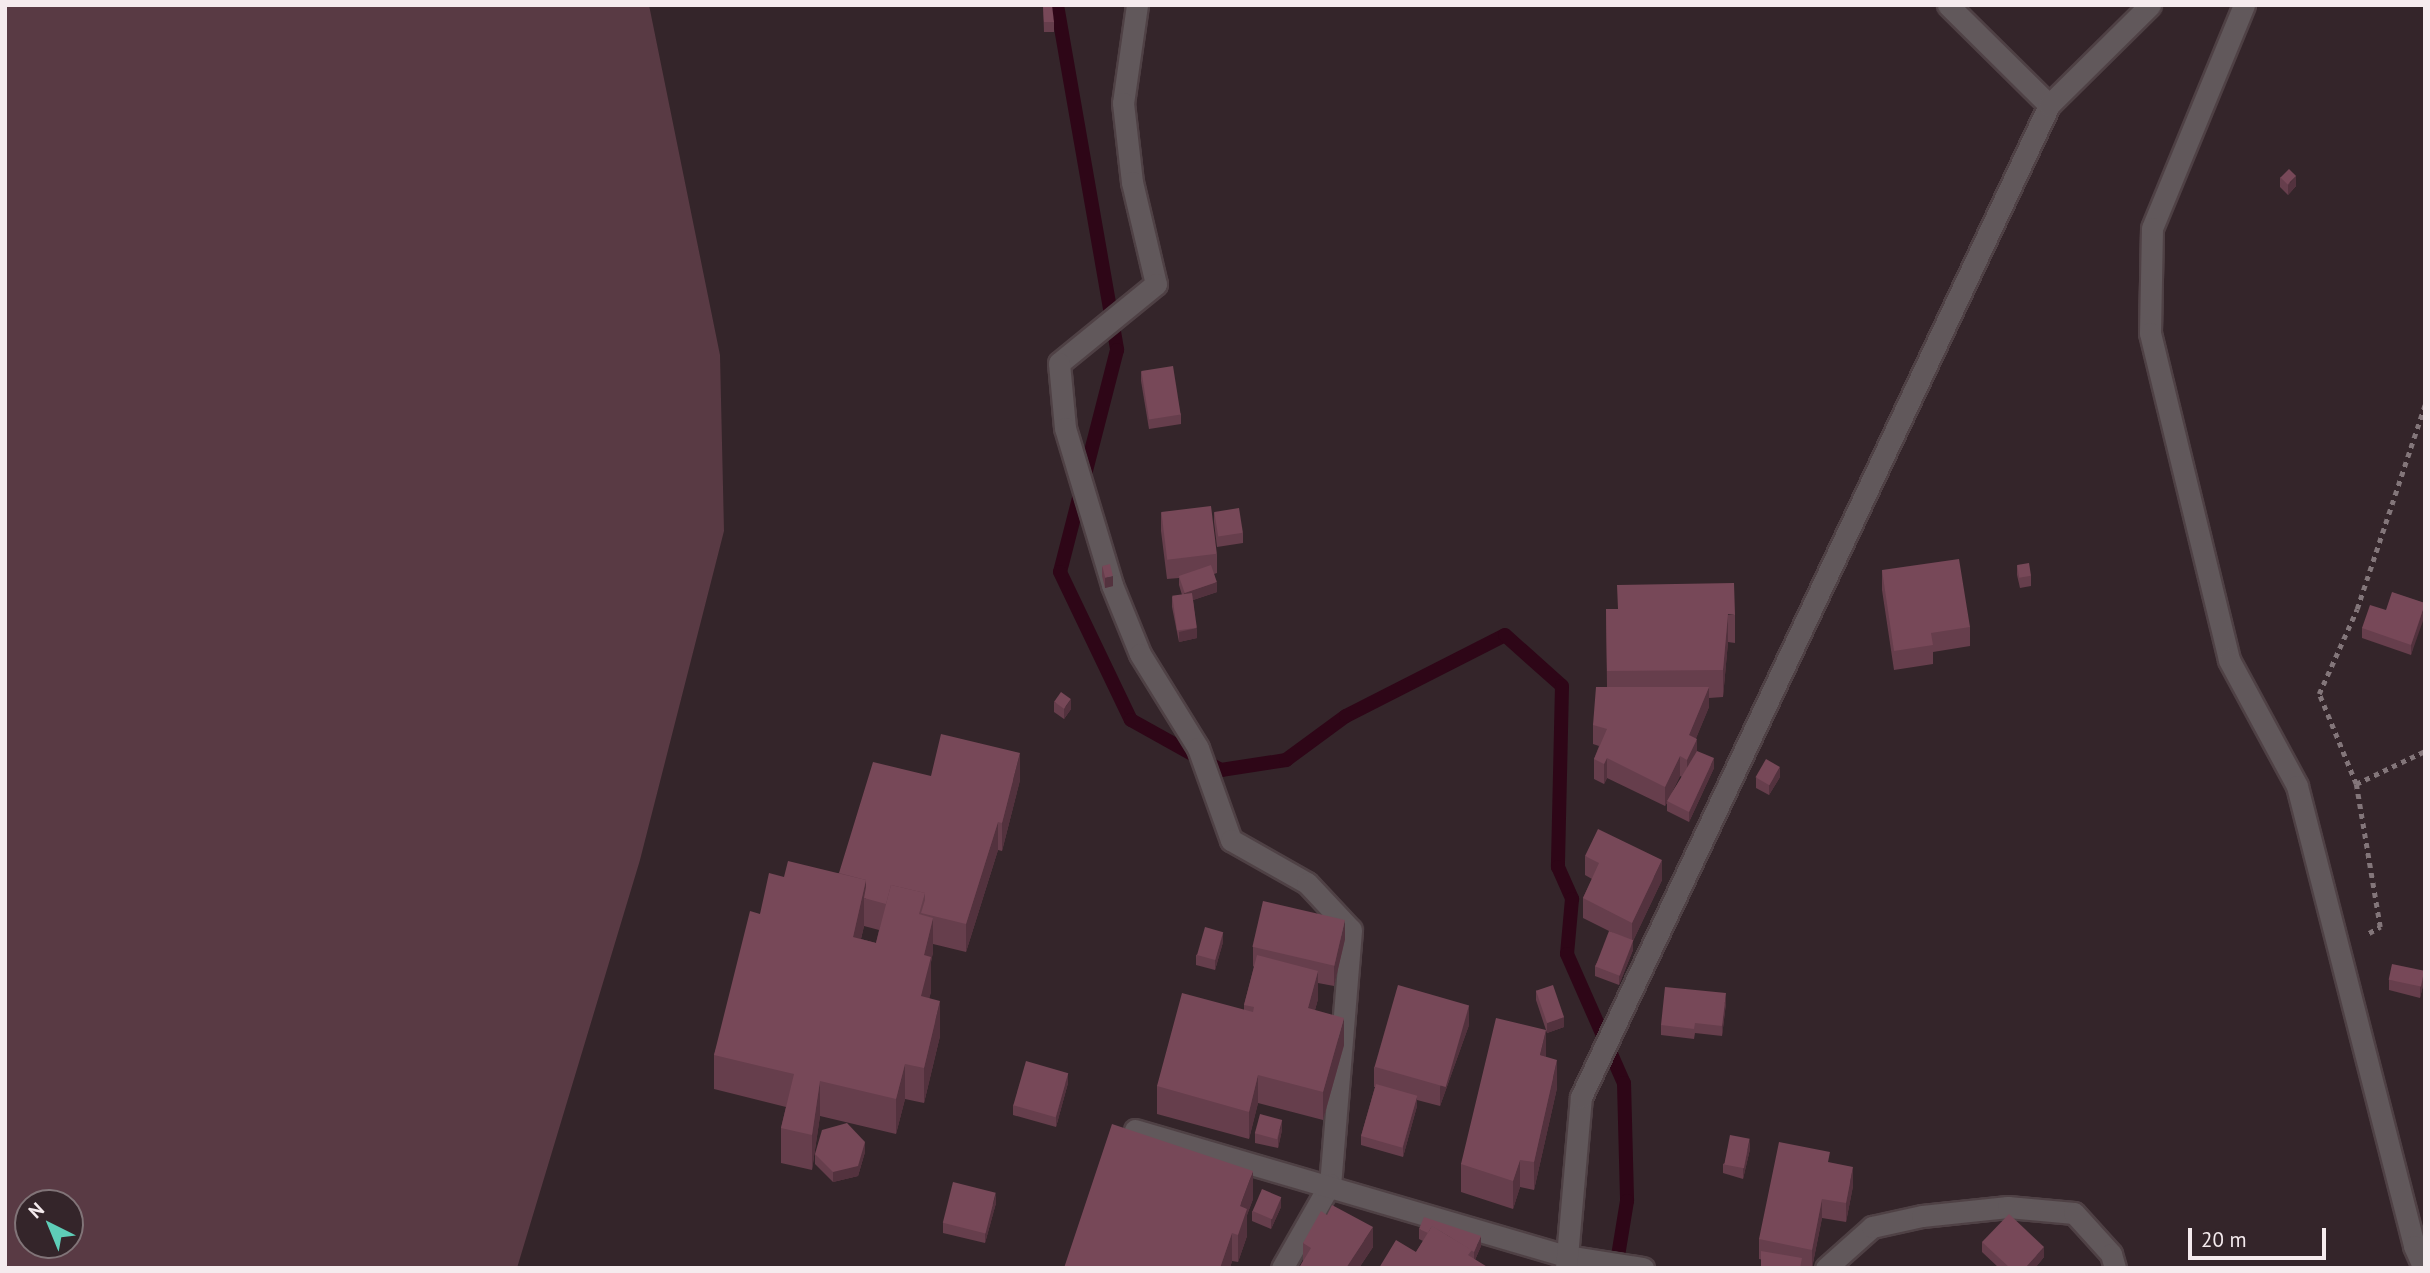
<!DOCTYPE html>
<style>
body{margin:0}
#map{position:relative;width:2430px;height:1273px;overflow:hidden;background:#34252a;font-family:"PT Sans",sans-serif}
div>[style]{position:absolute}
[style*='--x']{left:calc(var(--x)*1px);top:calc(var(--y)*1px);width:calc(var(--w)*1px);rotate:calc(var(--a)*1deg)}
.green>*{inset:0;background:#593a44}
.stream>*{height:14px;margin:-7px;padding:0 7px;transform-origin:7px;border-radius:7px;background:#2e0617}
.path>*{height:4.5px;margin-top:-2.25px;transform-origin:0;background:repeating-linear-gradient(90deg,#83767a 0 5px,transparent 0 10px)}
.roads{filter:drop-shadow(2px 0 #4f4145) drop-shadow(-2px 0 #4f4145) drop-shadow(0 2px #4f4145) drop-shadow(0 -2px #4f4145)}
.minor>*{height:21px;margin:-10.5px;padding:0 10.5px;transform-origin:10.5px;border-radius:10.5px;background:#61585b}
.wall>*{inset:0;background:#663e4c}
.shaded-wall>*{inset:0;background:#53323e}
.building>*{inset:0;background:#774858;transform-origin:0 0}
span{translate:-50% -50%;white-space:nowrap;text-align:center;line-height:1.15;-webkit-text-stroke:6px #34252a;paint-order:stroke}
.frame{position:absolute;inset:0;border:7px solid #f5ebee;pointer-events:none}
.north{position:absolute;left:14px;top:1189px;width:70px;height:70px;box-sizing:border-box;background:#34252a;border:2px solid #817478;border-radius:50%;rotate:317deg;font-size:19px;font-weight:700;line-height:28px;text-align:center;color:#f5ebee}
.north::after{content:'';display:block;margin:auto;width:24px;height:32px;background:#5eceb8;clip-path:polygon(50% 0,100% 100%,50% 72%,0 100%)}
.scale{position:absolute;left:2188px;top:1228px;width:138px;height:32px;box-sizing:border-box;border:4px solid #f5ebee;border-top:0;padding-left:9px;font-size:21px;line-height:24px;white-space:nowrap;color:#f5ebee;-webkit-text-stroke:5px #34252a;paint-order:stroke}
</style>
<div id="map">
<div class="green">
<div style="clip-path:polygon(evenodd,5px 5px,649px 5px,720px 355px,724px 531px,640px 860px,517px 1268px,5px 1268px,5px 5px,28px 1203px,70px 1203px,70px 1245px,28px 1245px,28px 1203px)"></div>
</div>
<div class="stream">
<div style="--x:1057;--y:5;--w:350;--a:80.1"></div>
<div style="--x:1117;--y:350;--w:229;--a:104.4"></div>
<div style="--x:1060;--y:572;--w:164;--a:64.4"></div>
<div style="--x:1131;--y:720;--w:103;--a:29.1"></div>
<div style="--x:1221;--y:770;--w:66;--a:-8.7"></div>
<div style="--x:1286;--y:760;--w:74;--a:-36.3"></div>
<div style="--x:1346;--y:716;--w:178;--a:-27"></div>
<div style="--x:1505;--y:635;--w:76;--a:41.8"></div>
<div style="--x:1562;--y:686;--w:181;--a:91.3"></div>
<div style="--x:1558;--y:867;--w:35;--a:66"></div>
<div style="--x:1572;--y:899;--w:55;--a:95.2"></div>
<div style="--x:1567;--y:954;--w:141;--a:66.2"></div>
<div style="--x:1624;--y:1083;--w:118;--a:88.5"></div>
<div style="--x:1627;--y:1201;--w:68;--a:99.3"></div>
</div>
<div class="path">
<div style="--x:2356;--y:784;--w:76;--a:-25.6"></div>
<div style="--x:2369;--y:933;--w:13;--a:-29"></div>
<div style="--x:2380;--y:927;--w:145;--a:-99.5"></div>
<div style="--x:2356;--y:784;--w:97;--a:-112.3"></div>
<div style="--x:2319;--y:694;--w:93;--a:-65.9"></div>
<div style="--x:2357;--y:609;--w:215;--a:-71.6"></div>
</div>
<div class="roads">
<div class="minor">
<div style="--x:1137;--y:5;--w:99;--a:98.1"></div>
<div style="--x:1123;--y:103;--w:80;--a:83.5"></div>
<div style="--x:1132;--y:182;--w:105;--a:76.8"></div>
<div style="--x:1156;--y:284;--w:125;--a:140.8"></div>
<div style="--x:1059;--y:363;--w:65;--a:84.7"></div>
<div style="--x:1065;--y:428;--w:164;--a:73.3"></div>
<div style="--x:1112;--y:585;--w:74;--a:67.9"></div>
<div style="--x:1140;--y:654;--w:110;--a:58.3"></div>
<div style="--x:1198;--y:748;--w:98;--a:70.3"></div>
<div style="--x:1231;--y:840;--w:87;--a:29.5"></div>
<div style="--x:1307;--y:883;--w:64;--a:46.9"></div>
<div style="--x:1351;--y:930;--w:255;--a:94.7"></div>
<div style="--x:1330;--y:1184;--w:97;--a:119.7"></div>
<div style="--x:1948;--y:5;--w:142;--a:44.7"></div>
<div style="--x:2244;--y:5;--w:241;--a:112.4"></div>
<div style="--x:2152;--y:228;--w:105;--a:91.1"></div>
<div style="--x:2150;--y:333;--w:336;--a:76.4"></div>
<div style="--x:2229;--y:660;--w:143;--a:61.6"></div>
<div style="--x:2297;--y:786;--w:475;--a:75.7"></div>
<div style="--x:2414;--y:1246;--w:24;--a:66"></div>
<div style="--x:1135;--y:1130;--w:450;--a:16.3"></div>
<div style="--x:1567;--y:1256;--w:77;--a:9"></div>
<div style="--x:1566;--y:1268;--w:172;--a:-85"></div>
<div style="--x:1581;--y:1097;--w:1097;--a:-64.74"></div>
<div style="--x:2049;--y:105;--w:142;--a:-44.7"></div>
<div style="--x:1826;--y:1268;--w:62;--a:-41.7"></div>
<div style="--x:1872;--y:1227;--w:51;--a:-12.4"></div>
<div style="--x:1922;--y:1216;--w:86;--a:-6"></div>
<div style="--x:2008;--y:1207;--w:66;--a:5.2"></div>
<div style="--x:2074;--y:1213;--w:55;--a:47.9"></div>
<div style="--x:2111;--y:1254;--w:15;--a:74"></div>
</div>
</div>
<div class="wall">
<div style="clip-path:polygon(1043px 5px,1054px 22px,1054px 32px,1044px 32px)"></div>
<div style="clip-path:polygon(2280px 177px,2296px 186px,2288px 195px,2280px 187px)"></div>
<div style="clip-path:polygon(1141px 371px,1181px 414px,1181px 424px,1149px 429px,1141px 381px)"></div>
<div style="clip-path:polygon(1161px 512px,1217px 554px,1217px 573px,1214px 574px,1217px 592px,1193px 600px,1197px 638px,1179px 642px,1172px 607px,1172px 597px,1182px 595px,1179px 585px,1179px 578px,1167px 579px,1161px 531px)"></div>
<div style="clip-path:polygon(1214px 512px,1243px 533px,1243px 543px,1217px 547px,1214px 522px)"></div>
<div style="clip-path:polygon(2017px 565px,2031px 576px,2031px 586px,2020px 588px,2017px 575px)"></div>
<div style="clip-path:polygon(1102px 566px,1113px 586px,1105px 588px,1102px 576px)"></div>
<div style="clip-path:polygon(1882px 570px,1970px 627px,1970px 646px,1933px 652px,1933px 664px,1894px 670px,1882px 590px)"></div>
<div style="clip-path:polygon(2425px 603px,2411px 655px,2362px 638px,2362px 628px,2386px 610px)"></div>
<div style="clip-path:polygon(evenodd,1606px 609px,1735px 615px,1735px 643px,1728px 642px,1723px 697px,1709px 698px,1709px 707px,1696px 738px,1697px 752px,1714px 768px,1689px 822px,1667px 811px,1667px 803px,1665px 806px,1607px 778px,1604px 784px,1594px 779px,1594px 759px,1599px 746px,1593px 744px,1593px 725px,1607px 687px,1606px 609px,1680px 776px,1682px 777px,1671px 794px,1680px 776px)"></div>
<div style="clip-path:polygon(1054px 702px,1071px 709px,1064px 719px,1054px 712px)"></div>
<div style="clip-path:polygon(evenodd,931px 776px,1020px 780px,1002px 851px,998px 850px,966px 952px,933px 944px,933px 952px,931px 962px,931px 992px,929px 998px,940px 1036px,924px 1103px,905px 1099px,896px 1134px,820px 1116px,812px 1170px,781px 1163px,781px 1128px,786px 1107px,714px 1089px,714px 1055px,760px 914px,784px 877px,839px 873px,931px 776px,864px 926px,879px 930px,876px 943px,861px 939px,864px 926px)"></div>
<div style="clip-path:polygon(1780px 777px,1769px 795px,1756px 788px,1756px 778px)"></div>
<div style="clip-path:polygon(1585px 856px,1662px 880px,1633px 941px,1633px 950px,1619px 985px,1595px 976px,1595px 966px,1613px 933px,1583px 918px,1583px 898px,1592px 879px,1585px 875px)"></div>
<div style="clip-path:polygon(1345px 939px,1334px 986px,1318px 983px,1318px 999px,1315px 1010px,1344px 1045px,1323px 1120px,1258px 1103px,1249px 1139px,1157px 1114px,1157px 1086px,1244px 1010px,1244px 1005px,1254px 967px,1253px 966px,1253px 947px)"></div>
<div style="clip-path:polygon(1223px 942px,1215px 970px,1196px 965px,1196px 955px)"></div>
<div style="clip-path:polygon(2389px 980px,2424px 981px,2420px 998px,2389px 990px)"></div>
<div style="clip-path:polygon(1536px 990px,1564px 1027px,1547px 1033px,1536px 1000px)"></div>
<div style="clip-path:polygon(1726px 1003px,1722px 1036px,1695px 1033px,1694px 1039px,1661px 1035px,1661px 1025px)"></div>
<div style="clip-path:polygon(1469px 1025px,1440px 1106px,1417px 1100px,1417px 1106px,1403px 1157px,1361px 1145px,1361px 1136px,1375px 1087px,1374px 1087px,1374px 1067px)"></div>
<div style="clip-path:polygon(1546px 1057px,1557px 1088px,1534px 1190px,1520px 1187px,1513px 1209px,1461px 1192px,1461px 1164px)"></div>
<div style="clip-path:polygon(1068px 1083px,1056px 1127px,1013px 1115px,1013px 1105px)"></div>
<div style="clip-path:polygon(1282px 1130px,1278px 1148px,1255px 1143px,1255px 1133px)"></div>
<div style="clip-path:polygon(1750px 1149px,1743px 1179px,1723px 1173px,1723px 1164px)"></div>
<div style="clip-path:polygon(865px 1152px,858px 1176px,833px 1182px,815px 1164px,815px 1154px)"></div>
<div style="clip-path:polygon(1830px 1163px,1853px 1186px,1846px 1222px,1822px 1218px,1812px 1268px,1802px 1268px,1759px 1259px,1759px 1239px)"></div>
<div style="clip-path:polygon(1253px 1199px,1247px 1215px,1247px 1236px,1238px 1262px,1232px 1261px,1230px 1268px,1064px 1268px)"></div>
<div style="clip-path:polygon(996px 1203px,985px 1243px,943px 1233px,943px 1223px)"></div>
<div style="clip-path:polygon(1281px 1207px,1271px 1229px,1252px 1221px,1252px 1211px)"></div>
<div style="clip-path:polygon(1327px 1215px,1373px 1247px,1359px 1268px,1299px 1268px,1303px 1261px,1303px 1243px)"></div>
<div style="clip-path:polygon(1419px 1229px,1481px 1246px,1475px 1260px,1416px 1252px,1423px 1241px,1419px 1239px)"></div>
<div style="clip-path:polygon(1982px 1242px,2044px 1257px,2035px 1268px,1999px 1268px,1982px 1252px)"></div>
</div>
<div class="shaded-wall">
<div style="clip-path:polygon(2296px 176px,2296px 186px,2288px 195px,2288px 185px)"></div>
<div style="clip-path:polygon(1113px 576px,1113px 586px,1105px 588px,1105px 578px)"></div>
<div style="clip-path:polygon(1217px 582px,1217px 592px,1184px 603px,1184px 593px)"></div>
<div style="clip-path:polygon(2425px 605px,2425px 615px,2411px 655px,2411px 645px)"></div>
<div style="clip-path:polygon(1728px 614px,1728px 642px,1723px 697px,1723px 670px)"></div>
<div style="clip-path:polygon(1197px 628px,1197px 638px,1179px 642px,1179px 632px)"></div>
<div style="clip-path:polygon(1709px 687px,1709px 707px,1690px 753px,1697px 739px,1697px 758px,1687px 779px,1687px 760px,1689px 735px)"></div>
<div style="clip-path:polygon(1071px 699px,1071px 709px,1064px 719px,1064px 709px)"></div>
<div style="clip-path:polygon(1020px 753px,1020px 780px,1002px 851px,1002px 823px)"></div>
<div style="clip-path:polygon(1680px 756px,1680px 776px,1665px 806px,1665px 787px)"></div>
<div style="clip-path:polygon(1607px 758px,1607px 778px,1604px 784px,1604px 764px)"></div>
<div style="clip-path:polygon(1714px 758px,1714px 768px,1689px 822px,1689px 812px)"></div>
<div style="clip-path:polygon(1780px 767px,1780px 777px,1769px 795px,1769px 785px)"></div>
<div style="clip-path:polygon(998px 822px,998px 850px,966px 952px,966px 924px)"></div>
<div style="clip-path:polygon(1662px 860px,1662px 880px,1633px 941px,1633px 950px,1619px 985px,1619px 975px,1632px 941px,1632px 923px)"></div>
<div style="clip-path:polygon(866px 880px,866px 899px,864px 898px,864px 926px,853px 972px,853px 937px)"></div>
<div style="clip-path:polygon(933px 918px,933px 952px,931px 962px,931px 992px,921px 1031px,921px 996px,924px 955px)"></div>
<div style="clip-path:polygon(1345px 920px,1345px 939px,1334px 986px,1334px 967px)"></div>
<div style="clip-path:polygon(1223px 932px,1223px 942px,1215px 970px,1215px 960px)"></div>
<div style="clip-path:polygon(1318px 971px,1318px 999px,1308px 1035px,1308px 1008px)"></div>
<div style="clip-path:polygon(2424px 971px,2424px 981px,2420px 998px,2420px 988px)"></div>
<div style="clip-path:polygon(1726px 993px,1726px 1003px,1722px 1036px,1722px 1026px)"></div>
<div style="clip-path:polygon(940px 1001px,940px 1036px,924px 1103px,924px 1068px)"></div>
<div style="clip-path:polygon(1469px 1006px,1469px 1025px,1440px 1106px,1440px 1087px)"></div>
<div style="clip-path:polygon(1564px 1017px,1564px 1027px,1547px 1033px,1547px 1023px)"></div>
<div style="clip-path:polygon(1344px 1018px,1344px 1045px,1323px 1120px,1323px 1092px)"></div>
<div style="clip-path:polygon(1546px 1030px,1546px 1057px,1540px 1055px)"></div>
<div style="clip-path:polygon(1557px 1060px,1557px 1088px,1534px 1190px,1534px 1162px)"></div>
<div style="clip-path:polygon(905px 1064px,905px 1099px,896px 1134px,896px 1099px)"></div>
<div style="clip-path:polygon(1068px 1073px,1068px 1083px,1056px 1127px,1056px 1117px)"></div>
<div style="clip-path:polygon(1258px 1075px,1258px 1103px,1249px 1139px,1249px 1112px)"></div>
<div style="clip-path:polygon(820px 1081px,820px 1116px,812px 1170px,812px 1135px)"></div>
<div style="clip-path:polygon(1417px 1096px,1417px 1106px,1403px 1157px,1403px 1147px)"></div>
<div style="clip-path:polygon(1282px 1120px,1282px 1130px,1278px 1148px,1278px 1138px)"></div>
<div style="clip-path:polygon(1750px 1139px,1750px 1149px,1743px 1179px,1743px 1169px)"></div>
<div style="clip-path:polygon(865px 1142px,865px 1152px,858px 1176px,833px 1182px,833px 1172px)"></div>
<div style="clip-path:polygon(1520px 1160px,1520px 1187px,1513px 1209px,1513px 1181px)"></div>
<div style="clip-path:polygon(1853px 1167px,1853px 1186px,1846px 1222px,1846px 1203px)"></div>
<div style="clip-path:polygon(1253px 1171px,1253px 1199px,1247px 1215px,1247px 1236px,1238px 1262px,1238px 1235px,1240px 1206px)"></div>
<div style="clip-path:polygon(996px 1193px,996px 1203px,985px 1243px,985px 1233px)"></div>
<div style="clip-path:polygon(1281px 1197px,1281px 1207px,1271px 1229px,1271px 1219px)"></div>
<div style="clip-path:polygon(1822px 1199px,1822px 1218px,1812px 1268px,1812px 1250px)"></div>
<div style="clip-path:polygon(1373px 1227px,1373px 1247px,1359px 1268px,1346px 1268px)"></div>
<div style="clip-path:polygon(1232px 1233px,1232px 1261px,1230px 1268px,1220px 1268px)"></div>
<div style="clip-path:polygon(1481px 1236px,1481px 1246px,1474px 1262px,1474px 1252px)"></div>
<div style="clip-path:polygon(2044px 1247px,2044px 1257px,2035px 1268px,2025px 1268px)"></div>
</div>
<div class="building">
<div style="clip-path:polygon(1043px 5px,1052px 5px,1054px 22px,1044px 22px)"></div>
<div style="left:2289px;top:169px;width:10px;height:12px;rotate:45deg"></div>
<div style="left:1173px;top:366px;width:49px;height:32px;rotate:81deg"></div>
<div style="left:1211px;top:506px;width:48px;height:50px;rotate:83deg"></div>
<div style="left:1239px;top:508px;width:25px;height:25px;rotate:81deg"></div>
<div style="clip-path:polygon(1959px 559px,1970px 627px,1931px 633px,1933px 645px,1894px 651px,1882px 570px)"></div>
<div style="left:2029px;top:563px;width:13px;height:12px;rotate:81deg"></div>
<div style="left:1110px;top:564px;width:12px;height:8px;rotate:76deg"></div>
<div style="left:1211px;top:565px;width:18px;height:34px;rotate:71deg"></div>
<div style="clip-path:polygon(1734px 583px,1735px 615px,1728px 614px,1723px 670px,1607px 671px,1606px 609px,1618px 609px,1617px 585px)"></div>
<div style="clip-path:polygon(2392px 592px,2425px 603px,2411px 645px,2362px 628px,2370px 605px,2386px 610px)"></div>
<div style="left:1192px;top:593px;width:35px;height:20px;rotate:82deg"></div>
<div style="clip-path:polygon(1596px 687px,1709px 687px,1689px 735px,1697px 739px,1687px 760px,1680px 756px,1665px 787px,1607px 758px,1604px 764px,1594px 759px,1607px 729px,1593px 725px)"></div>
<div style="left:1061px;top:692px;width:12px;height:12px;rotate:35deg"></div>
<div style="clip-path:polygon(941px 734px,1020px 753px,1002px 823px,998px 822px,966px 924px,921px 913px,925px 900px,925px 893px,891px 885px,886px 904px,864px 898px,866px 887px,866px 880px,839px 873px,873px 762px,931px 776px)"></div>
<div style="clip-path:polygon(1697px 751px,1714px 758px,1689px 812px,1667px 801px)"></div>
<div style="left:1766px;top:759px;width:16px;height:21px;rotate:30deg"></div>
<div style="clip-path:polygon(1598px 829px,1662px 860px,1632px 923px,1583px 898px,1599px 863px,1585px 856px)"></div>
<div style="clip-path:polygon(788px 861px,866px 880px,853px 937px,876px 943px,891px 885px,925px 893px,919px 914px,933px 918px,924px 955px,931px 957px,921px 996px,940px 1001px,924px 1068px,905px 1064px,896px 1099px,820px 1081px,812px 1135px,781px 1128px,794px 1074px,714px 1055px,750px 911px,760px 914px,769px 873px,784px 877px)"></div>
<div style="left:1263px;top:901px;width:84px;height:47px;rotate:13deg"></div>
<div style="left:1205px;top:927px;width:19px;height:29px;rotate:16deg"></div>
<div style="left:1609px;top:931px;width:26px;height:38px;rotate:21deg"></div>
<div style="clip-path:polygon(1257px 955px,1318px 971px,1308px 1008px,1344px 1018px,1323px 1092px,1258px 1075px,1249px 1112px,1157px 1086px,1182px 993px,1253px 1012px,1254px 1007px,1244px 1005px)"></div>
<div style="left:2392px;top:964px;width:33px;height:16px;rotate:12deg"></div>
<div style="left:1398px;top:985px;width:74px;height:85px;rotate:16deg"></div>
<div style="left:1553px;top:985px;width:34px;height:18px;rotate:71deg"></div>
<div style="clip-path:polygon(1665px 987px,1726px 993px,1722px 1026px,1695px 1023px,1694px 1029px,1661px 1025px)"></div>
<div style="clip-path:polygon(1496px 1018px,1546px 1030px,1540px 1055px,1557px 1060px,1534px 1162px,1520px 1160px,1513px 1181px,1461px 1164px)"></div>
<div style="left:1026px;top:1061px;width:44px;height:46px;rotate:16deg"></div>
<div style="left:1376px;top:1084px;width:43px;height:54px;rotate:16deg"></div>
<div style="left:1260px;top:1114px;width:23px;height:20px;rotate:15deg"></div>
<div style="clip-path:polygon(847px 1123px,865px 1142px,858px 1166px,833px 1172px,815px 1154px,822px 1130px)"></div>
<div style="clip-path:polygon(1112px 1124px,1253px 1171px,1240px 1206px,1247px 1209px,1238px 1235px,1232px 1233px,1220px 1268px,1064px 1268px)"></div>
<div style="left:1730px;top:1135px;width:20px;height:30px;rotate:11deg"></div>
<div style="clip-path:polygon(1779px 1142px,1830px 1152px,1828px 1162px,1853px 1167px,1846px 1203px,1822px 1199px,1812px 1250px,1759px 1239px)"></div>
<div style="left:953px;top:1182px;width:44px;height:42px;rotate:14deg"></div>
<div style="left:1262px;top:1189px;width:21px;height:24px;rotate:23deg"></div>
<div style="clip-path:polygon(1332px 1205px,1373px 1227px,1346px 1268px,1299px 1268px,1311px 1248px,1303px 1243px,1321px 1211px,1327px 1215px)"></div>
<div style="clip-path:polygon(2009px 1214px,2044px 1247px,2025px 1268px,2010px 1268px,1982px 1242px)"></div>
<div style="clip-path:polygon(1424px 1217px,1481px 1236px,1474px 1252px,1432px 1226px,1428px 1233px,1419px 1229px)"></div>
<div style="clip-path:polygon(1432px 1226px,1472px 1250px,1468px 1255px,1489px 1268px,1379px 1268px,1396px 1240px,1416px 1252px)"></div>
<div style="clip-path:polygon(1761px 1251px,1802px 1258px,1800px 1268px,1761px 1268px)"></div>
</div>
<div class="frame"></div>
<div class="north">N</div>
<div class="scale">20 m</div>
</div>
